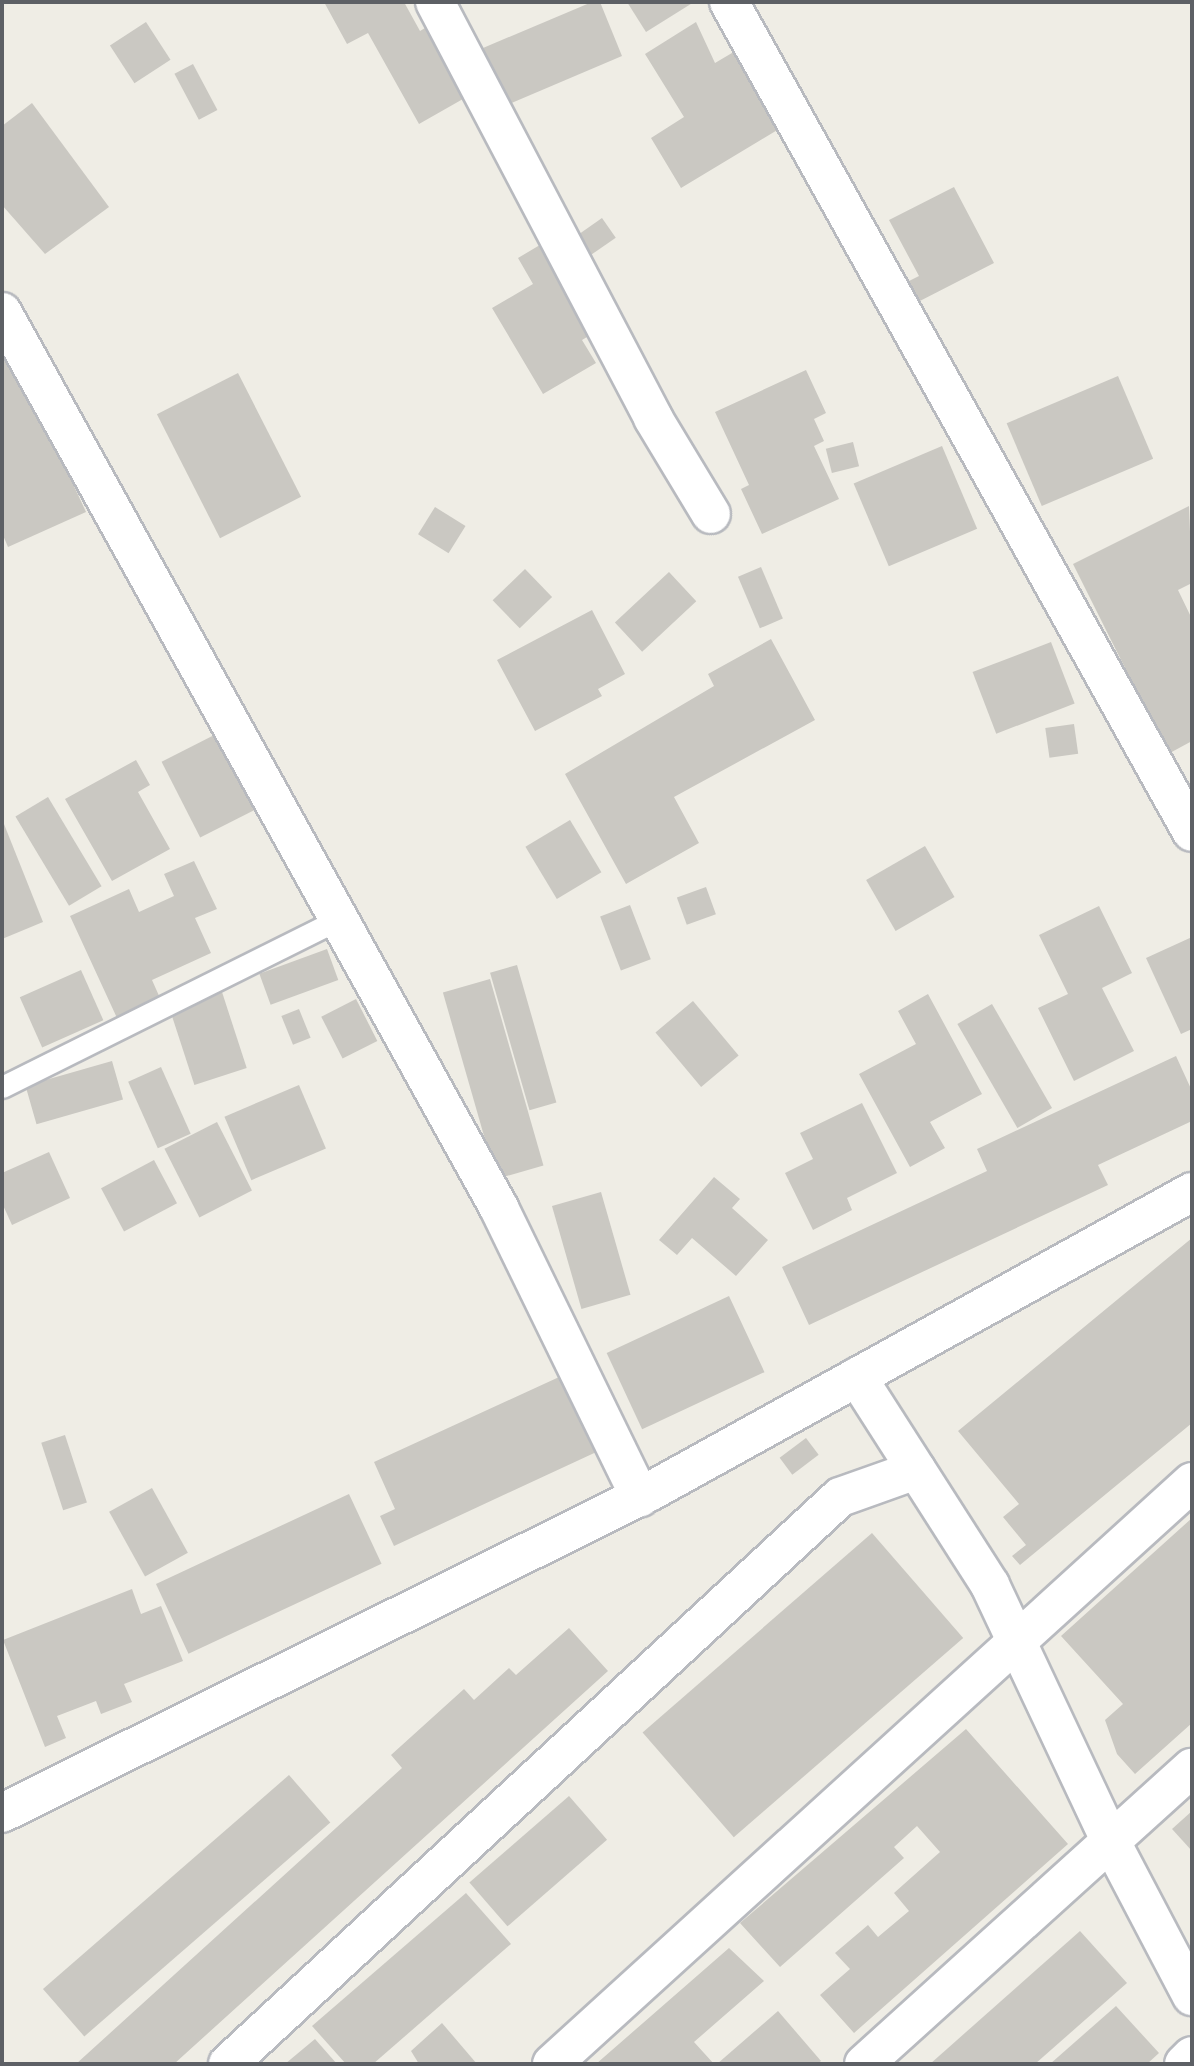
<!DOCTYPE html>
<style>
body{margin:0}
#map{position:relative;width:1194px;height:2066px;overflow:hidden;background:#efede5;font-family:Quicksand,sans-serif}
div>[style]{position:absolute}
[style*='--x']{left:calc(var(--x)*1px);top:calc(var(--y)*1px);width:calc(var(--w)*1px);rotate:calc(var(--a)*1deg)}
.building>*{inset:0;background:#cac8c2;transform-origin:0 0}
.roads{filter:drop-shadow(2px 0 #b8babf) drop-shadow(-2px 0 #b8babf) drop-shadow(0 2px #b8babf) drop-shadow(0 -2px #b8babf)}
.service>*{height:21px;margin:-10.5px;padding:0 10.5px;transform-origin:10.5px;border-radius:10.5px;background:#fff}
.minor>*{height:38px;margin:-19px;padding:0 19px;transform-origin:19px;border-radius:19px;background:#fff}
span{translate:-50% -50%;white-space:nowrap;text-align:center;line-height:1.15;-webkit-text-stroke:7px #fff;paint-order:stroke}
.frame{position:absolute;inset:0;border:4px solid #5d6065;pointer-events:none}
</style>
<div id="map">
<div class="building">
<div style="clip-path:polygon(324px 2px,404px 2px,420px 31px,437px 21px,477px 91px,419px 124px,368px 33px,347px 44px)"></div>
<div style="clip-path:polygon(592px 2px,600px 2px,622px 56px,507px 105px,483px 48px)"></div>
<div style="clip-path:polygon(627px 2px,694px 2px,646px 32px)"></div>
<div style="left:146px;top:22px;width:45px;height:43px;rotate:57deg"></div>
<div style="clip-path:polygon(696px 22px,715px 63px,737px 50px,784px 126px,681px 188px,651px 138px,684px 117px,645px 54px)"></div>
<div style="left:193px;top:64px;width:52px;height:21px;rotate:62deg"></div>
<div style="clip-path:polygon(32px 103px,109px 207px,45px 254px,2px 205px,2px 126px)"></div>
<div style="clip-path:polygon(954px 187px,994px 263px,914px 304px,903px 284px,919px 276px,889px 220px)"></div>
<div style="left:602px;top:218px;width:24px;height:30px;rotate:55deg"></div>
<div style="clip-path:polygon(550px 239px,602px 328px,582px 340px,596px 363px,543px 394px,492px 308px,533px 284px,518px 258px)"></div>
<div style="clip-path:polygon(2px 330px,86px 512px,8px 547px,2px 533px)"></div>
<div style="clip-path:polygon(806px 370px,826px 413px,814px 419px,824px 441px,814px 446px,839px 499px,762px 534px,741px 489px,749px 485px,715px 412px)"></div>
<div style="left:238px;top:373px;width:139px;height:91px;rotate:63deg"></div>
<div style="left:1118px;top:376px;width:90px;height:121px;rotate:67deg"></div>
<div style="left:853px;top:442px;width:25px;height:28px;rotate:76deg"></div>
<div style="left:942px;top:446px;width:90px;height:96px;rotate:67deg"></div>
<div style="clip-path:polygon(1189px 506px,1192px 583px,1178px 590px,1192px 619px,1192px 741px,1168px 754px,1073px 564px)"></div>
<div style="left:435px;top:507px;width:36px;height:32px;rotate:32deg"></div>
<div style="left:761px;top:567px;width:56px;height:25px;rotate:67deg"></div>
<div style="left:525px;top:569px;width:39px;height:45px;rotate:46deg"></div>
<div style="left:669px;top:572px;width:40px;height:74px;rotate:47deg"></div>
<div style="clip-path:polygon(592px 610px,625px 674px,598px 689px,602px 696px,535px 731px,497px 660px)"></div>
<div style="clip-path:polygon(771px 639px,815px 720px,674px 797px,699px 843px,626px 884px,565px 774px,714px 686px,708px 674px)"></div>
<div style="left:1051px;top:642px;width:66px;height:84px;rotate:69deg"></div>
<div style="left:1074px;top:724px;width:30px;height:29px;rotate:82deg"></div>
<div style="left:232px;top:726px;width:85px;height:79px;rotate:63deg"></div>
<div style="clip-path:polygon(136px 760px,150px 785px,138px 792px,170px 849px,112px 881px,65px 799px)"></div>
<div style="left:48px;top:797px;width:104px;height:38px;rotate:59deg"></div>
<div style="clip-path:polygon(2px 819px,43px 922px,2px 939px)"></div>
<div style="left:570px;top:820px;width:61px;height:52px;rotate:59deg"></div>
<div style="left:925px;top:846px;width:59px;height:68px;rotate:60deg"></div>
<div style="clip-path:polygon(194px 861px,217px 909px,195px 918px,211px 953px,152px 980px,160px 998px,117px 1018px,70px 916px,129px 889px,139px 912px,174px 896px,164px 874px)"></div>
<div style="left:706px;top:887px;width:29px;height:31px;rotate:70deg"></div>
<div style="left:630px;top:905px;width:58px;height:32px;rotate:69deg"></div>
<div style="clip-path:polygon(1099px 906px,1132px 973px,1102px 988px,1134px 1051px,1074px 1081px,1038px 1008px,1068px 994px,1039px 935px)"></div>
<div style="clip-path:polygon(1192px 937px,1192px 1029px,1181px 1034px,1146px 958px)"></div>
<div style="left:327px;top:949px;width:33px;height:72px;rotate:70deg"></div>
<div style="left:517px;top:965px;width:143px;height:28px;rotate:74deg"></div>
<div style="left:81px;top:970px;width:55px;height:67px;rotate:66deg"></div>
<div style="left:490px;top:979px;width:194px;height:49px;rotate:74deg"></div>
<div style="left:222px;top:992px;width:80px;height:55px;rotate:72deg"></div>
<div style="clip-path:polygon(928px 994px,982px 1094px,930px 1122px,945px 1148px,910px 1167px,859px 1074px,916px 1044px,898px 1011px)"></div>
<div style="left:356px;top:999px;width:47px;height:39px;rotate:63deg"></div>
<div style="left:693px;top:1001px;width:71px;height:49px;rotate:50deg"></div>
<div style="left:992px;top:1004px;width:120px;height:40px;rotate:60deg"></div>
<div style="left:299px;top:1009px;width:31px;height:19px;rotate:68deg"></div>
<div style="clip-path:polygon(1176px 1056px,1192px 1091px,1192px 1121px,1098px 1165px,1108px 1185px,809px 1325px,782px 1267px,987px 1171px,977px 1149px)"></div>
<div style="left:112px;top:1061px;width:40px;height:90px;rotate:74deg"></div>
<div style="left:161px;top:1067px;width:73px;height:36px;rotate:66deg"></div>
<div style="left:299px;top:1085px;width:69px;height:81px;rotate:67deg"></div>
<div style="clip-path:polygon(862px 1103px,897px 1173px,847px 1198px,852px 1210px,813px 1230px,785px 1173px,813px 1159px,800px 1133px)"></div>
<div style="left:217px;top:1122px;width:77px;height:59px;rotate:63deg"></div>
<div style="clip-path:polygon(49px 1152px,70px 1198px,12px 1225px,2px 1203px,2px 1173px)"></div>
<div style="left:154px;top:1160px;width:49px;height:60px;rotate:62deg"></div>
<div style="clip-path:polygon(714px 1177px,740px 1199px,732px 1208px,768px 1240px,736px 1276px,692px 1238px,677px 1255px,659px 1240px)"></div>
<div style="left:601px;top:1192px;width:107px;height:51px;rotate:74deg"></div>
<div style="clip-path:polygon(1192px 1238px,1192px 1423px,1020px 1565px,1012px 1556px,1026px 1545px,1003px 1517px,1019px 1504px,958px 1431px)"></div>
<div style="left:729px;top:1296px;width:84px;height:135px;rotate:65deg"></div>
<div style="clip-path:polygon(570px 1372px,605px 1448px,394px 1546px,380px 1516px,395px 1509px,374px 1462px)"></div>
<div style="left:65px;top:1435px;width:71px;height:25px;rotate:72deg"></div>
<div style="left:806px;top:1438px;width:21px;height:33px;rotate:53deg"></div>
<div style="left:152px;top:1488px;width:74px;height:49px;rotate:61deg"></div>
<div style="left:349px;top:1494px;width:77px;height:213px;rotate:65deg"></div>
<div style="clip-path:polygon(1192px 1518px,1192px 1723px,1135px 1774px,1117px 1754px,1105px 1720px,1123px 1704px,1061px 1636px)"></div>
<div style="left:872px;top:1533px;width:139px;height:304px;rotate:49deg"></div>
<div style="clip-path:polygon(132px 1589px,141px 1614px,161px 1606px,183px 1661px,124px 1684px,132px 1702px,101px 1714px,96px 1701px,57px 1716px,66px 1738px,45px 1747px,3px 1640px)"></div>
<div style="clip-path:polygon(569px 1628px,608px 1671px,174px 2064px,76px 2064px,402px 1768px,391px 1755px,464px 1689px,474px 1700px,509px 1668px,516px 1675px)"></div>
<div style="clip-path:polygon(966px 1729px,1068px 1844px,854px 2033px,820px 1995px,850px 1969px,835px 1953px,868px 1925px,878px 1937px,909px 1911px,894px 1893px,940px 1852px,917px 1826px,894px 1847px,904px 1858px,780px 1967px,740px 1923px)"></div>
<div style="left:289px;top:1775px;width:63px;height:326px;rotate:49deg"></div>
<div style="left:569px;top:1796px;width:58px;height:132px;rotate:49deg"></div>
<div style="clip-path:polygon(1192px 1811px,1192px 1851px,1172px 1829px)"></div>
<div style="clip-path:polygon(466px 1893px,511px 1944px,373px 2064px,346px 2064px,312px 2026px)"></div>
<div style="clip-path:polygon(1080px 1931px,1127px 1983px,1035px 2064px,930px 2064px)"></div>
<div style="clip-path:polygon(729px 1948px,764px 1981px,694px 2042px,714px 2064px,596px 2064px)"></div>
<div style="clip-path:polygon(1116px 2006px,1159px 2053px,1147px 2064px,1050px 2064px)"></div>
<div style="clip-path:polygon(778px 2011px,821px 2061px,817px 2064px,717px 2064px)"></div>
<div style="clip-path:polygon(442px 2023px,477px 2064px,419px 2064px,411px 2051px)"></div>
<div style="clip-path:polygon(315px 2039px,337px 2064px,285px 2064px)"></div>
</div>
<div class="roads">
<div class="service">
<div style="--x:2;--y:1087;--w:377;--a:-26.5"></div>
</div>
<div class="minor">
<div style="--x:435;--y:2;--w:470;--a:62.3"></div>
<div style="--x:653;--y:418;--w:112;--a:58.9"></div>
<div style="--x:729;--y:2;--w:950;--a:60.85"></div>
<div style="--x:2;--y:312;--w:1025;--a:60.98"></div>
<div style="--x:499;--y:1208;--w:322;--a:64"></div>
<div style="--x:857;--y:1377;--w:247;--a:57.4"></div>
<div style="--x:990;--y:1585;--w:284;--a:64.8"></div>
<div style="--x:1111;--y:1842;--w:174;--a:62.3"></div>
<div style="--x:2;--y:1813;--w:724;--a:-26.39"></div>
<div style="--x:651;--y:1491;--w:618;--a:-28.93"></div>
<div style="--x:228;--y:2064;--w:834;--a:-42.81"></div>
<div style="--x:840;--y:1497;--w:81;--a:-19.6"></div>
<div style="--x:552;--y:2064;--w:865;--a:-42.28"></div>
<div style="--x:864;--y:2064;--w:442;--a:-42.1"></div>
<div style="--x:1184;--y:2064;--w:11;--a:-45"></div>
</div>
</div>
<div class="frame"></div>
</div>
